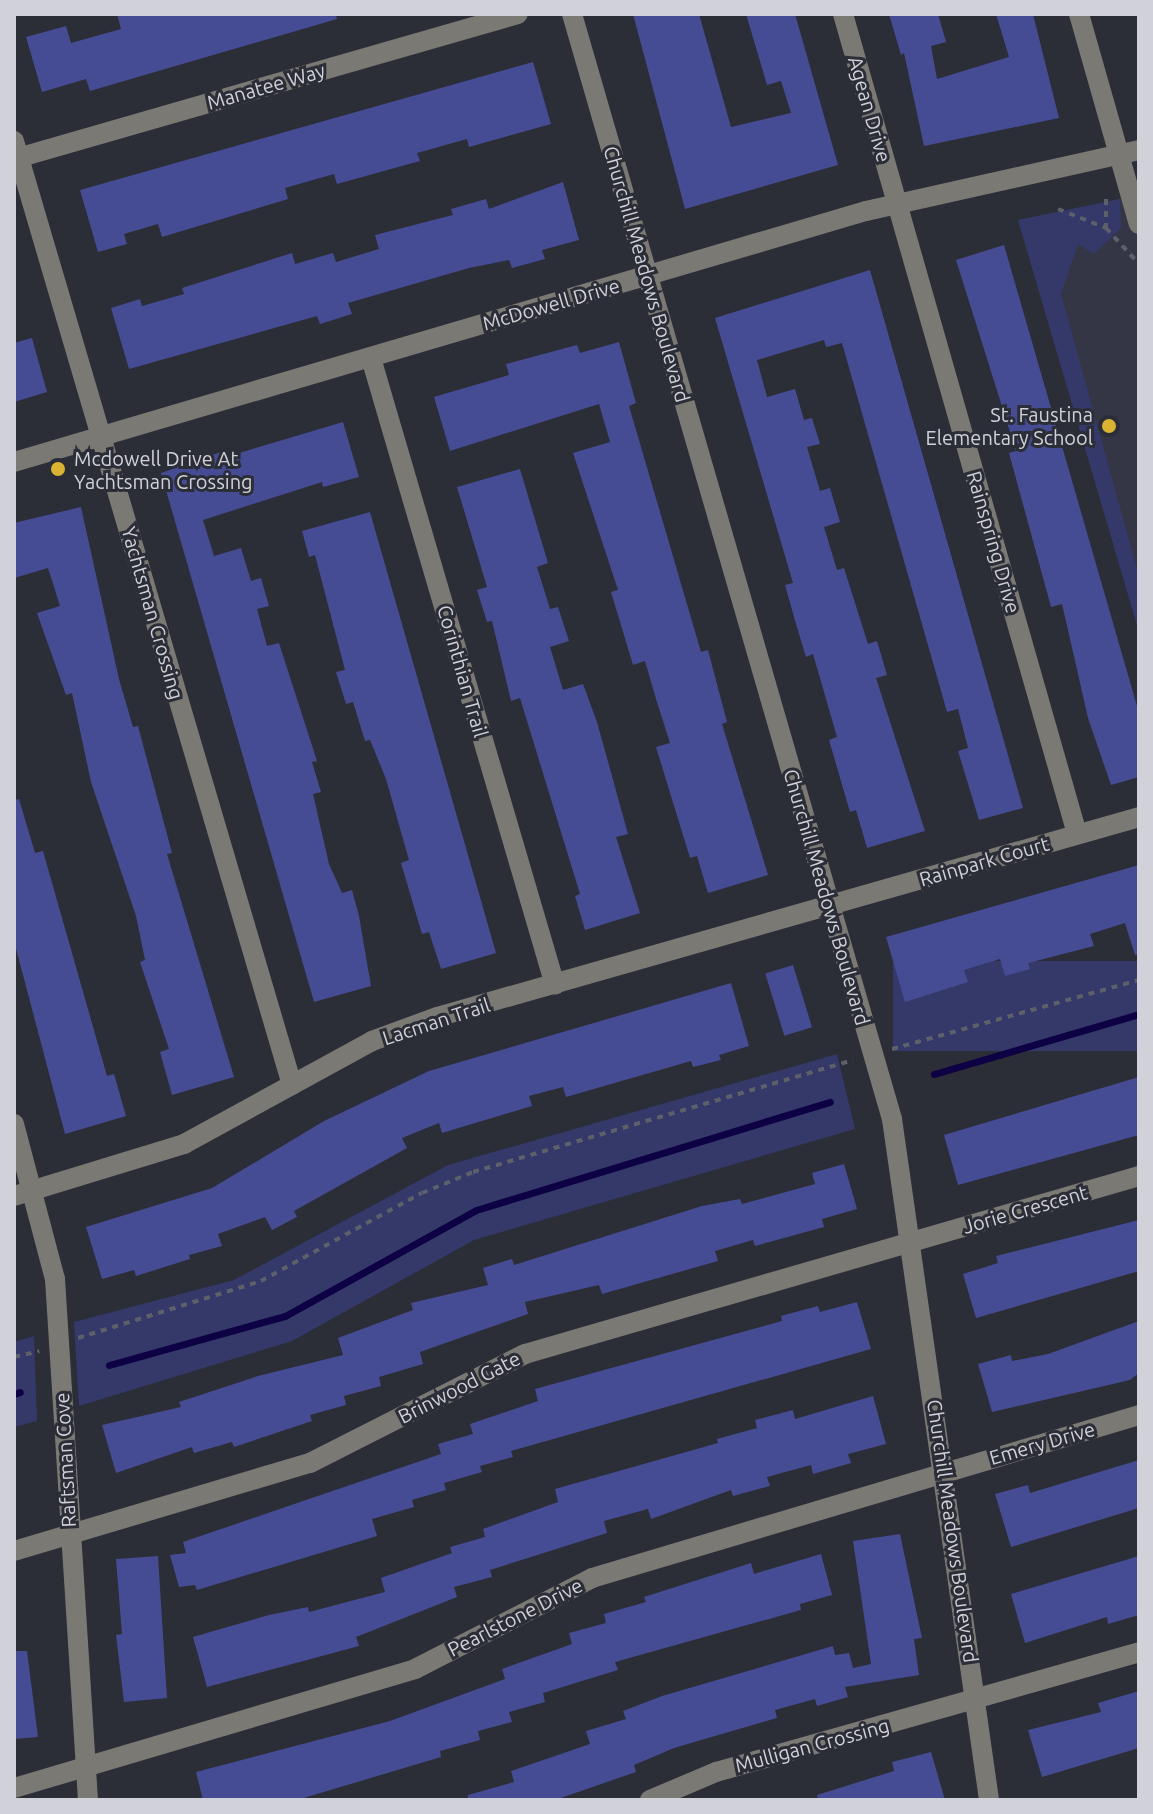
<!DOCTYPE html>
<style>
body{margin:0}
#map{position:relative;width:1153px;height:1814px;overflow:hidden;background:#2b2d37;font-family:Ubuntu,sans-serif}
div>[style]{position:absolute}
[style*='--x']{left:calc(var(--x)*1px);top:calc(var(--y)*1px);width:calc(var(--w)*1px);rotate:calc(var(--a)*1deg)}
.built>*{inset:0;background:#343646}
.green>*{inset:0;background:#34396a;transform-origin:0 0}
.stream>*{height:7px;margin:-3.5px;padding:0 3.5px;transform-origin:3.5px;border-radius:3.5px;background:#0e0044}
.building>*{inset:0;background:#464c93;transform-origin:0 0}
.path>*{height:4px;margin-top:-2px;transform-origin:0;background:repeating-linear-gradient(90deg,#5e6069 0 6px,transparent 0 12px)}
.minor>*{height:20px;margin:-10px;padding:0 10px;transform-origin:10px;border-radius:10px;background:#7b7973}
.dots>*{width:22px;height:22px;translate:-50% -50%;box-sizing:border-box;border:4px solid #2b2d37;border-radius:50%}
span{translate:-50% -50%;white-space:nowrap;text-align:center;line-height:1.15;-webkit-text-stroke:6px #2b2d37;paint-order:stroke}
.street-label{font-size:20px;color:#d1d2d9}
.poi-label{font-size:20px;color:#d1d2d9}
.right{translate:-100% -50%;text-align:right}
.left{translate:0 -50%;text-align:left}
.frame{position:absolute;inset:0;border:16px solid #d1d2d9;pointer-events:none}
</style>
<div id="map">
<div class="built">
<div style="clip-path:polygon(1139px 195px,1139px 632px,1018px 220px)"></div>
</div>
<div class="green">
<div style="clip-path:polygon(1120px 199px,1121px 228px,1094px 254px,1078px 244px,1061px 294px,1139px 576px,1139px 632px,1018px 220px)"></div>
<div style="left:1139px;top:961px;width:90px;height:246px;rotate:90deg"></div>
<div style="clip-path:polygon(837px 1054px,855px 1129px,474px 1240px,292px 1341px,79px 1406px,74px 1322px,234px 1280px,448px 1165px)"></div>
<div style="clip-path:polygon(34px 1336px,37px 1421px,14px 1427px,14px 1342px)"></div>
</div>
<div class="stream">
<div style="--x:934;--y:1074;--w:214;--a:-16.3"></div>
<div style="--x:109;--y:1365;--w:183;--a:-15.6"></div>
<div style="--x:285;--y:1316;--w:218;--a:-29"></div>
<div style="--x:476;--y:1210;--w:370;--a:-17"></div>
<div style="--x:14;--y:1394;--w:6;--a:-18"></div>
</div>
<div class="building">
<div style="clip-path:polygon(117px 14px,336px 14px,337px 19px,90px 91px,86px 79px,42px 92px,26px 37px,66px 26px,71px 43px,121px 29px)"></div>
<div style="clip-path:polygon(633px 14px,699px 14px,731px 127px,791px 113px,781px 81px,767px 85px,746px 14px,795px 14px,838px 165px,685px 209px)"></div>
<div style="clip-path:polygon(889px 14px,938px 14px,946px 42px,931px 46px,937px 79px,1009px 57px,996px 14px,1033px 14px,1059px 118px,924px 146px,904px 53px,901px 55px)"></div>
<div style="clip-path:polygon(533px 62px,551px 124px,469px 147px,467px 139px,417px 153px,420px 161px,337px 184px,334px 174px,285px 188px,288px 199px,162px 237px,158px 224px,124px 234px,127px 244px,98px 252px,80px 190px)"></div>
<div style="clip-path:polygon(563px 182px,579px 240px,542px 250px,545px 259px,512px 268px,509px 260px,469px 268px,348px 303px,352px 314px,320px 324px,317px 316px,129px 369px,111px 308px,140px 299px,142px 306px,184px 294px,182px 288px,292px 253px,295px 264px,333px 253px,336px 262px,379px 249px,375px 235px,453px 215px,451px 209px,486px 199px,489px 209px)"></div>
<div style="clip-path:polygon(1004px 245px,1139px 713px,1139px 777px,1111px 785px,1088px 718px,1062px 604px,1051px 607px,1009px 453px,1016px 451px,956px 260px)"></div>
<div style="clip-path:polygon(870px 270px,1023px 808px,979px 820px,958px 751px,968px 748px,958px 709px,947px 712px,842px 343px,826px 347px,824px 340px,757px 360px,767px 397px,795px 389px,804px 420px,812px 418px,820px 444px,807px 447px,820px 491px,830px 488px,840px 522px,824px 527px,837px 570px,844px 568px,868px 644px,877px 641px,887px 675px,876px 678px,925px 831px,867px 848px,856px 810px,850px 812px,829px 740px,837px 737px,813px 654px,806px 657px,796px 624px,785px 585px,793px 583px,715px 318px)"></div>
<div style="clip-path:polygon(32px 338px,47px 392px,14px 402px,14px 343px)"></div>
<div style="clip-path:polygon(619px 342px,636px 403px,629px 406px,701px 652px,708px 650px,727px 722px,722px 724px,768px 875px,708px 893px,697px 856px,690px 858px,656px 747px,670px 743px,656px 699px,645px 661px,633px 665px,611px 592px,618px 590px,573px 453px,610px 442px,599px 404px,450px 451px,434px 397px,509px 375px,506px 364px,577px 345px,580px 353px)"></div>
<div style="clip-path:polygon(343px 422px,359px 477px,323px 487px,322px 482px,203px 520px,214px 556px,241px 548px,251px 581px,261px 578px,269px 606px,257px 609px,267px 646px,279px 643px,317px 761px,312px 762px,321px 792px,313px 794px,329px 864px,342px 893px,352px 890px,359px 916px,371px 986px,314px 1002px,161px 473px,224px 451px,226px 457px)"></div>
<div style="clip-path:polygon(520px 469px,548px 563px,537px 567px,550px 609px,558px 607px,569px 641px,550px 647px,563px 690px,583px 684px,597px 722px,628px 834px,616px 837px,640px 913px,585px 930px,575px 896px,580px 894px,520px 698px,511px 701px,492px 621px,487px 622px,477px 590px,487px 587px,457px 487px)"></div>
<div style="clip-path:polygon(81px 507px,119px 679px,133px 727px,138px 726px,172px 853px,167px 854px,234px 1077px,172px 1095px,160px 1052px,169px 1049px,140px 962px,145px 960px,136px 916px,91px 782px,72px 693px,66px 695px,37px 613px,60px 606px,48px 568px,14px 578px,14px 523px)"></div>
<div style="clip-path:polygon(370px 512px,496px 953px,441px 969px,429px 932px,422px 934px,401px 863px,409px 860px,386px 779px,370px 740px,365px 741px,353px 702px,346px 704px,336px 672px,345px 670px,315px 555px,309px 557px,302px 531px)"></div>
<div style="clip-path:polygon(19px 799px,35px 853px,43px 851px,107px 1076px,114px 1074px,126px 1116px,65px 1134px,14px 941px,14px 800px)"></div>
<div style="clip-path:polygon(1139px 865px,1139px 954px,1135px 955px,1125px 923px,1090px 934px,1094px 946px,1028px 963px,1030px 969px,1005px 976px,1000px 959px,964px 970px,968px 982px,905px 1002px,886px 937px)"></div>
<div style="left:793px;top:965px;width:65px;height:29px;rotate:73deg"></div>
<div style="clip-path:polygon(731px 983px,749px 1046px,719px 1055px,721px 1060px,693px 1067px,691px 1061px,566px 1097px,563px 1087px,529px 1096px,532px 1106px,442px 1133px,439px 1123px,402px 1138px,407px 1148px,294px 1211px,297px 1217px,272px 1230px,265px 1217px,218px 1234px,222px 1246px,189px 1255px,190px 1259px,136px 1276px,134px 1270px,102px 1279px,86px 1227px,212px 1188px,324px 1121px,429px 1071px)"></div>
<div style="clip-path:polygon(1139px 1077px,1139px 1135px,958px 1185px,944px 1135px)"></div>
<div style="clip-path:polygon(844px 1164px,857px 1209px,822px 1219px,824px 1227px,755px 1246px,753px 1240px,715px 1251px,718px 1261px,602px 1294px,599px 1285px,525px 1302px,528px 1314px,420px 1352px,423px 1364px,379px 1377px,381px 1386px,344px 1396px,346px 1405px,310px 1415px,312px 1421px,234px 1447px,232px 1442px,194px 1453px,192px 1447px,116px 1473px,102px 1425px,181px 1407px,179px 1402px,258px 1376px,343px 1355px,338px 1338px,413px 1310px,411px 1303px,488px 1285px,483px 1268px,512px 1259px,514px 1265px,702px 1206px,740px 1199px,742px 1204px,815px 1184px,812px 1173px)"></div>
<div style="clip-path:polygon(1139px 1220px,1139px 1271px,976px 1318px,963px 1274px,998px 1263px,996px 1256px)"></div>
<div style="clip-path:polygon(857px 1302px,871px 1349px,511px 1451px,513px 1457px,480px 1466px,482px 1472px,444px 1483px,446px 1490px,412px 1500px,414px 1507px,372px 1519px,377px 1536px,197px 1590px,195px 1585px,179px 1587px,170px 1555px,186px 1553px,183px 1542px,441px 1454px,438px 1444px,473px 1434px,470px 1424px,538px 1401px,535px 1389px,782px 1321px,781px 1316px,818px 1306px,820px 1312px)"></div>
<div style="clip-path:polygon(1139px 1321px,1139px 1373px,1130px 1380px,992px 1412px,978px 1364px,1011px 1355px,1012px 1361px,1048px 1354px)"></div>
<div style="clip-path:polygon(873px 1396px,886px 1444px,848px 1454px,851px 1463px,813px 1474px,811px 1465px,767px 1477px,770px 1486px,733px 1496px,731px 1490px,651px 1519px,648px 1509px,604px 1521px,607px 1533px,490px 1570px,492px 1577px,454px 1587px,457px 1597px,356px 1637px,359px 1646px,207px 1687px,193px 1637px,269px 1615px,308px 1607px,309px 1612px,385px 1592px,381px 1578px,452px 1553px,450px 1547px,485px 1537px,483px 1529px,558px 1502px,555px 1489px,718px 1443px,717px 1439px,757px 1428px,755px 1420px,793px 1410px,795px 1419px)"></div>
<div style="clip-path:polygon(1139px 1460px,1139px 1508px,1011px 1547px,995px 1494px,1028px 1485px,1030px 1493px)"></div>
<div style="clip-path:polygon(900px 1534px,922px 1638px,914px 1639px,919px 1675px,845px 1687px,848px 1697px,817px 1706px,815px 1699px,775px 1710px,777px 1718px,674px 1748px,634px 1765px,636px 1772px,555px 1800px,468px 1800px,468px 1795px,514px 1782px,511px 1771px,590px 1744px,586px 1731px,626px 1719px,623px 1711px,662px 1696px,833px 1646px,835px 1655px,849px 1653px,853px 1668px,871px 1664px,853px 1541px)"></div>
<div style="clip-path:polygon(821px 1554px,832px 1595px,800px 1604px,801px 1610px,615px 1662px,618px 1670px,543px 1693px,545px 1702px,509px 1712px,512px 1722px,478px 1731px,480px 1740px,440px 1751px,441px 1757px,297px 1800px,203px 1800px,196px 1772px,390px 1721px,505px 1679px,502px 1669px,572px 1644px,569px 1633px,606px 1623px,604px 1614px,646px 1602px,644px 1597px,751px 1563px,754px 1574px)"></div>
<div style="clip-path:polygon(158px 1556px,167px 1698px,124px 1702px,116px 1635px,122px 1634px,116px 1559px)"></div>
<div style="clip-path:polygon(1139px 1556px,1139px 1615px,1108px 1624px,1107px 1617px,1025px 1643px,1011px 1594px)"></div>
<div style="clip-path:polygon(14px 1651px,27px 1651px,38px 1737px,14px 1739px)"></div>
<div style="clip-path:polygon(1139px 1691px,1139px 1748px,1042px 1777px,1028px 1730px,1101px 1712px,1098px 1703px)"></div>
<div style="clip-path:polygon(931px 1752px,945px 1800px,818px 1800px,817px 1795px,894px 1771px,892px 1762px)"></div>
</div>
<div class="path">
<div style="--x:1106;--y:199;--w:29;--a:90"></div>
<div style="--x:1058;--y:209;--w:52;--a:21.6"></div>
<div style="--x:1106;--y:228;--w:49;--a:47.5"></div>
<div style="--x:892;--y:1049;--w:256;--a:-15.6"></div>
<div style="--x:78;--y:1338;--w:192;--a:-17.3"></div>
<div style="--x:261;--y:1281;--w:183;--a:-28.7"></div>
<div style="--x:422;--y:1193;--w:55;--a:-22.4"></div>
<div style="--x:473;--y:1172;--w:396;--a:-16.4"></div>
<div style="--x:14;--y:1357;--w:26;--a:-13"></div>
</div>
<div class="minor">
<div style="--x:572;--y:14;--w:1150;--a:73.85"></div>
<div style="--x:892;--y:1119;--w:688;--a:81.89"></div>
<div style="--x:843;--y:14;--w:853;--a:74.07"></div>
<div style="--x:1079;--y:14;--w:218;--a:74.1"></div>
<div style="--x:14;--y:141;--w:984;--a:73.59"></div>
<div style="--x:14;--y:159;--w:524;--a:-16.05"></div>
<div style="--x:371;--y:358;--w:653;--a:73.65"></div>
<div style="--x:14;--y:462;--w:888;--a:-16.42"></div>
<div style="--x:866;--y:211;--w:280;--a:-12.6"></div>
<div style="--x:14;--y:1124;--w:160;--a:75.2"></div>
<div style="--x:55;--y:1279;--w:522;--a:86.38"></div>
<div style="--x:14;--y:1196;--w:178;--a:-17"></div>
<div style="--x:184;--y:1144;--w:214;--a:-28.7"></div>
<div style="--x:372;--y:1041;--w:69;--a:-20.3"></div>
<div style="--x:437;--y:1017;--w:730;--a:-15.9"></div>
<div style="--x:14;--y:1551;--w:309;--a:-16.6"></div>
<div style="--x:310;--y:1463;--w:241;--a:-26.9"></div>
<div style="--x:525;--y:1354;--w:639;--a:-16.17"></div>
<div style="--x:14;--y:1788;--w:418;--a:-16.5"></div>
<div style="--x:415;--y:1669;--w:199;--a:-27.2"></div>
<div style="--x:592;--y:1578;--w:571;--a:-16.59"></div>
<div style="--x:650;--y:1800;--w:72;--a:-23"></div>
<div style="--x:716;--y:1772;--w:440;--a:-15.8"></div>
</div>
<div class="dots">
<div style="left:1109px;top:426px;background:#dab333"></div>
<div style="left:58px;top:469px;background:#dab333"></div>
</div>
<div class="street-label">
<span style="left:266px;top:86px;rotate:-16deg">Manatee Way</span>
<span style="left:870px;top:109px;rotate:74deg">Agean Drive</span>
<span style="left:647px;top:274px;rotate:74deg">Churchill Meadows Boulevard</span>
<span style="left:551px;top:304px;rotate:-16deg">McDowell Drive</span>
<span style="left:994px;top:542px;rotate:74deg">Rainspring Drive</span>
<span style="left:153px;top:613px;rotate:74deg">Yachtsman Crossing</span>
<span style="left:463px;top:671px;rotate:74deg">Corinthian Trail</span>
<span style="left:984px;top:861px;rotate:-16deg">Rainpark Court</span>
<span style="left:827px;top:897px;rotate:74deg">Churchill Meadows Boulevard</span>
<span style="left:436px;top:1021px;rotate:-18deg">Lacman Trail</span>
<span style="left:1025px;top:1209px;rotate:-16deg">Jorie Crescent</span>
<span style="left:459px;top:1387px;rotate:-27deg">Brinwood Gate</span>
<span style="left:1042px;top:1443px;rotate:-16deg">Emery Drive</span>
<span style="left:65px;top:1460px;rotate:-93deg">Raftsman Cove</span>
<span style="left:953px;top:1531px;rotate:82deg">Churchill Meadows Boulevard</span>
<span style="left:515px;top:1617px;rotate:-27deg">Pearlstone Drive</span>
<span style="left:812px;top:1745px;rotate:-15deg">Mulligan Crossing</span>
</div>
<div class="poi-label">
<span class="right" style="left:1093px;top:426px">St. Faustina<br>Elementary School</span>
<span class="left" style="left:74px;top:470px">Mcdowell Drive At<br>Yachtsman Crossing</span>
</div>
<div class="frame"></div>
</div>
